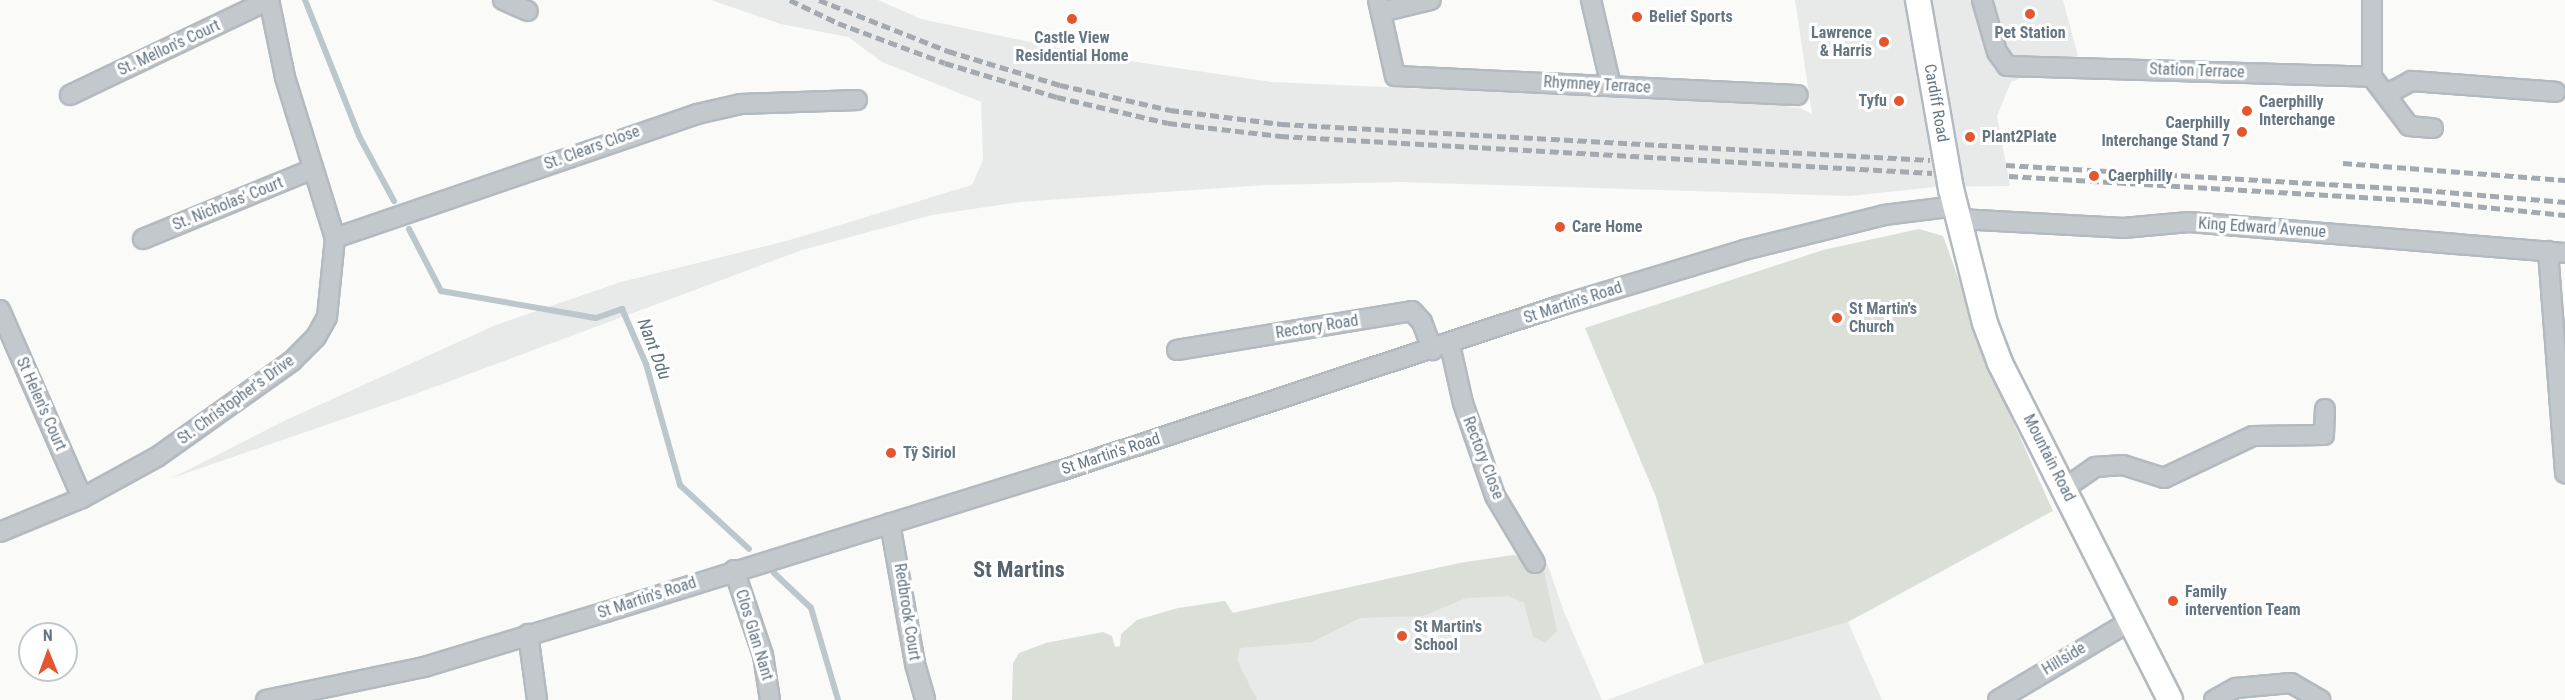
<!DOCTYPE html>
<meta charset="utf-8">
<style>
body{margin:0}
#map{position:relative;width:2565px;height:700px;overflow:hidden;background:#fafaf8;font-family:"Roboto Condensed",sans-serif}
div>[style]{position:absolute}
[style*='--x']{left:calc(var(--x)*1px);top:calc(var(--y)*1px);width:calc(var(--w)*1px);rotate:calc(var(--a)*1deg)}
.built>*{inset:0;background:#e8e9e9}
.green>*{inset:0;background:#dadfd7}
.stream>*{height:6px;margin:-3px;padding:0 3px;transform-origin:3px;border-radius:3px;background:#bbc7cb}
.roads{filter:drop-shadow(2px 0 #b3babf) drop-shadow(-2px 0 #b3babf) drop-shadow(0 2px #b3babf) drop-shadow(0 -2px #b3babf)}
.street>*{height:18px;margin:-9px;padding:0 9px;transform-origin:9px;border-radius:9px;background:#c3c8cc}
.secondary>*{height:24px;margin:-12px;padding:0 12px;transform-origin:12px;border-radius:12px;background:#fff}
.rail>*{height:4.5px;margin-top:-2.25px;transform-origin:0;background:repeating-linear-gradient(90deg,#a2aab0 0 9px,transparent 0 13.5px)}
.dots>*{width:16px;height:16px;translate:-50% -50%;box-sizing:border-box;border:3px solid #fff;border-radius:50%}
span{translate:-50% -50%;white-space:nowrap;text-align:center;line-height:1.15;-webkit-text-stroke:6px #fff;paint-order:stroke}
.poi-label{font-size:16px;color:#657683;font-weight:700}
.left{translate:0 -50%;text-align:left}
.right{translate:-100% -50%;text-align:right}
.street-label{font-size:16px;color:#657683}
.water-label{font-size:18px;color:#60757c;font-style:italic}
.district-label{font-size:22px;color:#57646e;font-weight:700}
.north{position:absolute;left:18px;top:622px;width:60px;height:60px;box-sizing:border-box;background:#fff;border:2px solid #c1c8cd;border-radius:50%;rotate:359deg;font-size:16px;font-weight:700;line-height:24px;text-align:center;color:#657683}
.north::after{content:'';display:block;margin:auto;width:21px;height:27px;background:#e4572e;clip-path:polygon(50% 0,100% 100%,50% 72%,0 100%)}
</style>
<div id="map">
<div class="built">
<div style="clip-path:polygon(711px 0,878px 0,921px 19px,1096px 56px,1272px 82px,1767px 104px,1800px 108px,1812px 114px,1795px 0,2063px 0,2078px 56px,2011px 82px,1997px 116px,2010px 186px,1935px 187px,1850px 196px,1402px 182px,1266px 185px,1019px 202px,932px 215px,802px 250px,410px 396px,172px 478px,286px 420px,496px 325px,621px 282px,790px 240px,972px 185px,983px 160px,981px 102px,882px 62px,848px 37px,781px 24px)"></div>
<div style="clip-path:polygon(1514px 555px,1526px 563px,1547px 563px,1564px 612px,1602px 700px,1242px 700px,1226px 659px,1232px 613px,1460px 563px)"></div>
<div style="clip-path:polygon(1848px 622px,1882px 700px,1607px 700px,1704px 664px)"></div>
</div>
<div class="green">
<div style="clip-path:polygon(1919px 229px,1943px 236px,1999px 390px,2053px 511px,1848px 622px,1704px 664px,1656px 497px,1585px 328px,1823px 250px)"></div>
<div style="clip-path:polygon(1514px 555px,1544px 571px,1557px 631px,1545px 643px,1533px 637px,1524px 603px,1509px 596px,1466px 598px,1423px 616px,1360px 618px,1312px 642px,1240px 648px,1237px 660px,1257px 700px,1012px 700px,1013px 663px,1019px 653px,1046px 643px,1103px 632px,1112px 636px,1115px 647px,1120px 646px,1121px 634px,1137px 620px,1178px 608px,1225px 601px,1233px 613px,1460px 563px)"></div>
</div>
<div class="stream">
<div style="--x:305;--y:0;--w:146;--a:68.3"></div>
<div style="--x:359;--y:136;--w:74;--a:61.7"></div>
<div style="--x:409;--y:229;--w:70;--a:62.7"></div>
<div style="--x:441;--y:291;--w:157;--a:9.9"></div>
<div style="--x:596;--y:318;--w:28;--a:-19"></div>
<div style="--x:622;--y:309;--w:60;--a:66.4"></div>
<div style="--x:646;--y:364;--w:126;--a:74.3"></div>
<div style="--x:680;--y:485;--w:94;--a:42.8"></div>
<div style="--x:774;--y:573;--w:51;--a:43.4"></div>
<div style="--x:811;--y:608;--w:96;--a:73.6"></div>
</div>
<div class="roads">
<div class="street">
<div style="--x:503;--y:0;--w:27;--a:24"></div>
<div style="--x:1378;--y:0;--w:78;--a:77.4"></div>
<div style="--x:1395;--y:76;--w:403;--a:2.7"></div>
<div style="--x:1591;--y:0;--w:88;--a:76.9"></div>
<div style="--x:1982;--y:0;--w:54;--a:73.9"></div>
<div style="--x:1997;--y:52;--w:17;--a:54"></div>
<div style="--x:2007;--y:66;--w:365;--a:1.7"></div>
<div style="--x:2372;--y:77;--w:61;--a:52.9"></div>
<div style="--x:2409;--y:126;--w:24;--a:5"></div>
<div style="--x:1381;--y:12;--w:51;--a:-13.5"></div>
<div style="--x:2372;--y:77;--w:77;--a:-90"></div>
<div style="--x:2387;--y:94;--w:27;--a:-28"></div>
<div style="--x:2411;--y:81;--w:145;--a:4.3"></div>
<div style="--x:70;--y:95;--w:221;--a:-25.5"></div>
<div style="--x:1959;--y:219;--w:164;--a:3.1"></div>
<div style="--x:2123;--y:228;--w:66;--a:-5.2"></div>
<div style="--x:2189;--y:222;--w:377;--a:4.7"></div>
<div style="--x:335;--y:238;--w:383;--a:-18.9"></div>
<div style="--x:697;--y:114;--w:45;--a:-12.8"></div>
<div style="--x:741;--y:104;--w:116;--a:-2"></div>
<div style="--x:143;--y:239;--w:184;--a:-22.4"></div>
<div style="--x:2548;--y:251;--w:223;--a:85.6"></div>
<div style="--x:0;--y:310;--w:205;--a:66.4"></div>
<div style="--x:1450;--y:345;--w:59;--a:77.4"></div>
<div style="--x:1463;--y:403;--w:98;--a:71"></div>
<div style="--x:1495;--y:496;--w:78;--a:59.2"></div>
<div style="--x:1177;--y:350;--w:238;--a:-9.4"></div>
<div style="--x:1412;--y:311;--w:15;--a:48"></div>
<div style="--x:1422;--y:322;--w:30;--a:70"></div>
<div style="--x:2065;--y:488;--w:37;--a:-35"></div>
<div style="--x:2095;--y:467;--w:28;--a:-4"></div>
<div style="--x:2123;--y:465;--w:43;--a:17.6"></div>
<div style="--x:2164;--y:478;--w:98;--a:-25.3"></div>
<div style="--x:2253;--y:436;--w:71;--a:-0.8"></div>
<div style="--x:2324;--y:435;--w:26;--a:-88"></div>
<div style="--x:890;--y:523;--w:143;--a:79.9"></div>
<div style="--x:915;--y:664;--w:37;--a:74"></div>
<div style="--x:0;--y:532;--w:89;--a:-22.5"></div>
<div style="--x:82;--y:498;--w:85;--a:-28.7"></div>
<div style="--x:157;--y:457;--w:166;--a:-35.4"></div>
<div style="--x:292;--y:361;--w:34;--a:-45"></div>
<div style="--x:316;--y:337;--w:23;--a:-61"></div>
<div style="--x:327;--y:317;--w:79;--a:-84.2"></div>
<div style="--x:335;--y:238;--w:169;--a:-107.3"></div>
<div style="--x:285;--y:77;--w:79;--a:-101.7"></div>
<div style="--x:734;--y:570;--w:90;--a:71.2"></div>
<div style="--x:763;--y:655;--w:46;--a:81.2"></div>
<div style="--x:528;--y:634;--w:67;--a:82.2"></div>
<div style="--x:266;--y:700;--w:161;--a:-11.8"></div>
<div style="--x:424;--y:667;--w:190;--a:-16.8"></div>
<div style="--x:606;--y:612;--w:475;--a:-17.3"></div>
<div style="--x:1060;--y:471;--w:526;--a:-18.3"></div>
<div style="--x:1559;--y:306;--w:193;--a:-16.8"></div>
<div style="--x:1744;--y:250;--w:144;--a:-14"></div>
<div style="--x:1884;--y:215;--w:73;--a:-7.1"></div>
<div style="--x:1998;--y:700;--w:156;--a:-30.8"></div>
<div style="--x:2214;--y:700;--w:25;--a:-29"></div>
<div style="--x:2236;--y:688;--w:55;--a:-5.2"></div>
<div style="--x:2291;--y:683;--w:34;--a:30"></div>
</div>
<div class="secondary">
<div style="--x:1918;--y:0;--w:192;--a:80.1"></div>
<div style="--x:1951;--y:189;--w:138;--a:75.8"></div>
<div style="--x:1985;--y:323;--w:43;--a:69.4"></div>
<div style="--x:2000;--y:363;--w:377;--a:63.2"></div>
</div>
</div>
<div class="rail">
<div style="--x:790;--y:0;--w:53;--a:25.6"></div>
<div style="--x:838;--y:23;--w:114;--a:20.5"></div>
<div style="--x:945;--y:63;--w:117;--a:16.9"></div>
<div style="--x:1057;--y:97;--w:114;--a:13.2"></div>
<div style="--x:1168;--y:123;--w:113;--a:6.6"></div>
<div style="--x:1280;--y:136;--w:653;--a:3.25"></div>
<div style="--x:819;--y:0;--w:139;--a:21.6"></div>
<div style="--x:948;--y:51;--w:117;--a:16.9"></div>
<div style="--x:1060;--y:85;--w:113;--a:12.8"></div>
<div style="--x:1170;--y:110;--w:112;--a:7.2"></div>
<div style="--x:1281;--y:124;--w:650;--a:3.17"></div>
<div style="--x:2343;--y:163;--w:223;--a:4.4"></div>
<div style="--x:2006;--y:165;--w:418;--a:3.4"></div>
<div style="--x:2423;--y:190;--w:143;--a:4.8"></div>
<div style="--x:2009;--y:176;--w:416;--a:3.4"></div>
<div style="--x:2424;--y:201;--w:142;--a:5.7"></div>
</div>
<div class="dots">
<div style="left:2030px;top:14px;background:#e4572e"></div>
<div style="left:1637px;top:17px;background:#e4572e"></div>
<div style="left:1072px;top:19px;background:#e4572e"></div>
<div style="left:1884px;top:42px;background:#e4572e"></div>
<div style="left:1899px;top:101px;background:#e4572e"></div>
<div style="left:2247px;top:111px;background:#e4572e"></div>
<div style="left:2242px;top:132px;background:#e4572e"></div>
<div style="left:1970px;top:137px;background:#e4572e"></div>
<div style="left:2094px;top:176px;background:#e4572e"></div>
<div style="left:1560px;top:227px;background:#e4572e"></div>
<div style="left:1837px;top:318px;background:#e4572e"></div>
<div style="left:891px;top:453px;background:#e4572e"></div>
<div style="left:2173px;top:601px;background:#e4572e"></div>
<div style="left:1402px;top:636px;background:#e4572e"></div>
</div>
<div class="poi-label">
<span class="left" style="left:1649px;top:17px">Belief Sports</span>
<span class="right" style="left:1872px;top:42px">Lawrence<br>&amp; Harris</span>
<span style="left:2030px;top:33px">Pet Station</span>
<span style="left:1072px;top:47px">Castle View<br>Residential Home</span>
<span class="right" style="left:1887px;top:101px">Tyfu</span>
<span class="left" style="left:2259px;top:111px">Caerphilly<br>Interchange</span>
<span class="right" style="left:2230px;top:132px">Caerphilly<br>Interchange Stand 7</span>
<span class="left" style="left:1982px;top:137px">Plant2Plate</span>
<span class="left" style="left:2108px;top:176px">Caerphilly</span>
<span class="left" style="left:1572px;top:227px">Care Home</span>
<span class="left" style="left:1849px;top:318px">St Martin's<br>Church</span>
<span class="left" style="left:903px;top:453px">Tŷ Siriol</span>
<span class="left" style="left:2185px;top:601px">Family<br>intervention Team</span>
<span class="left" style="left:1414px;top:636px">St Martin's<br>School</span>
</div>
<div class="street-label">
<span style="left:169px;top:48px;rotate:-25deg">St. Mellon's Court</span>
<span style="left:2197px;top:71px;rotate:2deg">Station Terrace</span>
<span style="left:1597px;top:85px;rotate:3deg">Rhymney Terrace</span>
<span style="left:1936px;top:103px;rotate:80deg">Cardiff Road</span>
<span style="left:592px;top:148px;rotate:-20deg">St. Clears Close</span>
<span style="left:228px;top:204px;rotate:-22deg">St. Nicholas' Court</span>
<span style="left:2262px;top:228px;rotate:4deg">King Edward Avenue</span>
<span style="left:1573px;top:303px;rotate:-18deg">St Martin's Road</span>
<span style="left:1317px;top:327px;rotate:-9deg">Rectory Road</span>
<span style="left:236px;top:400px;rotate:-36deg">St. Christopher's Drive</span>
<span style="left:41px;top:404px;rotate:66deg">St Helen's Court</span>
<span style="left:1111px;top:454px;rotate:-18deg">St Martin's Road</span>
<span style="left:1483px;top:458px;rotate:69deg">Rectory Close</span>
<span style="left:2049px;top:458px;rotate:63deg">Mountain Road</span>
<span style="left:647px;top:598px;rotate:-18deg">St Martin's Road</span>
<span style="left:907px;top:612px;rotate:81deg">Redbrook Court</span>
<span style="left:754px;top:635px;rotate:73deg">Clos Glan Nant</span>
<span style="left:2064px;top:659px;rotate:-31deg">Hillside</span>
</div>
<div class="water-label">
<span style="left:654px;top:349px;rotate:69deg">Nant Ddu</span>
</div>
<div class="district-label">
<span style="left:1019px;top:570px">St Martins</span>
</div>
<div class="north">N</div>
</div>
